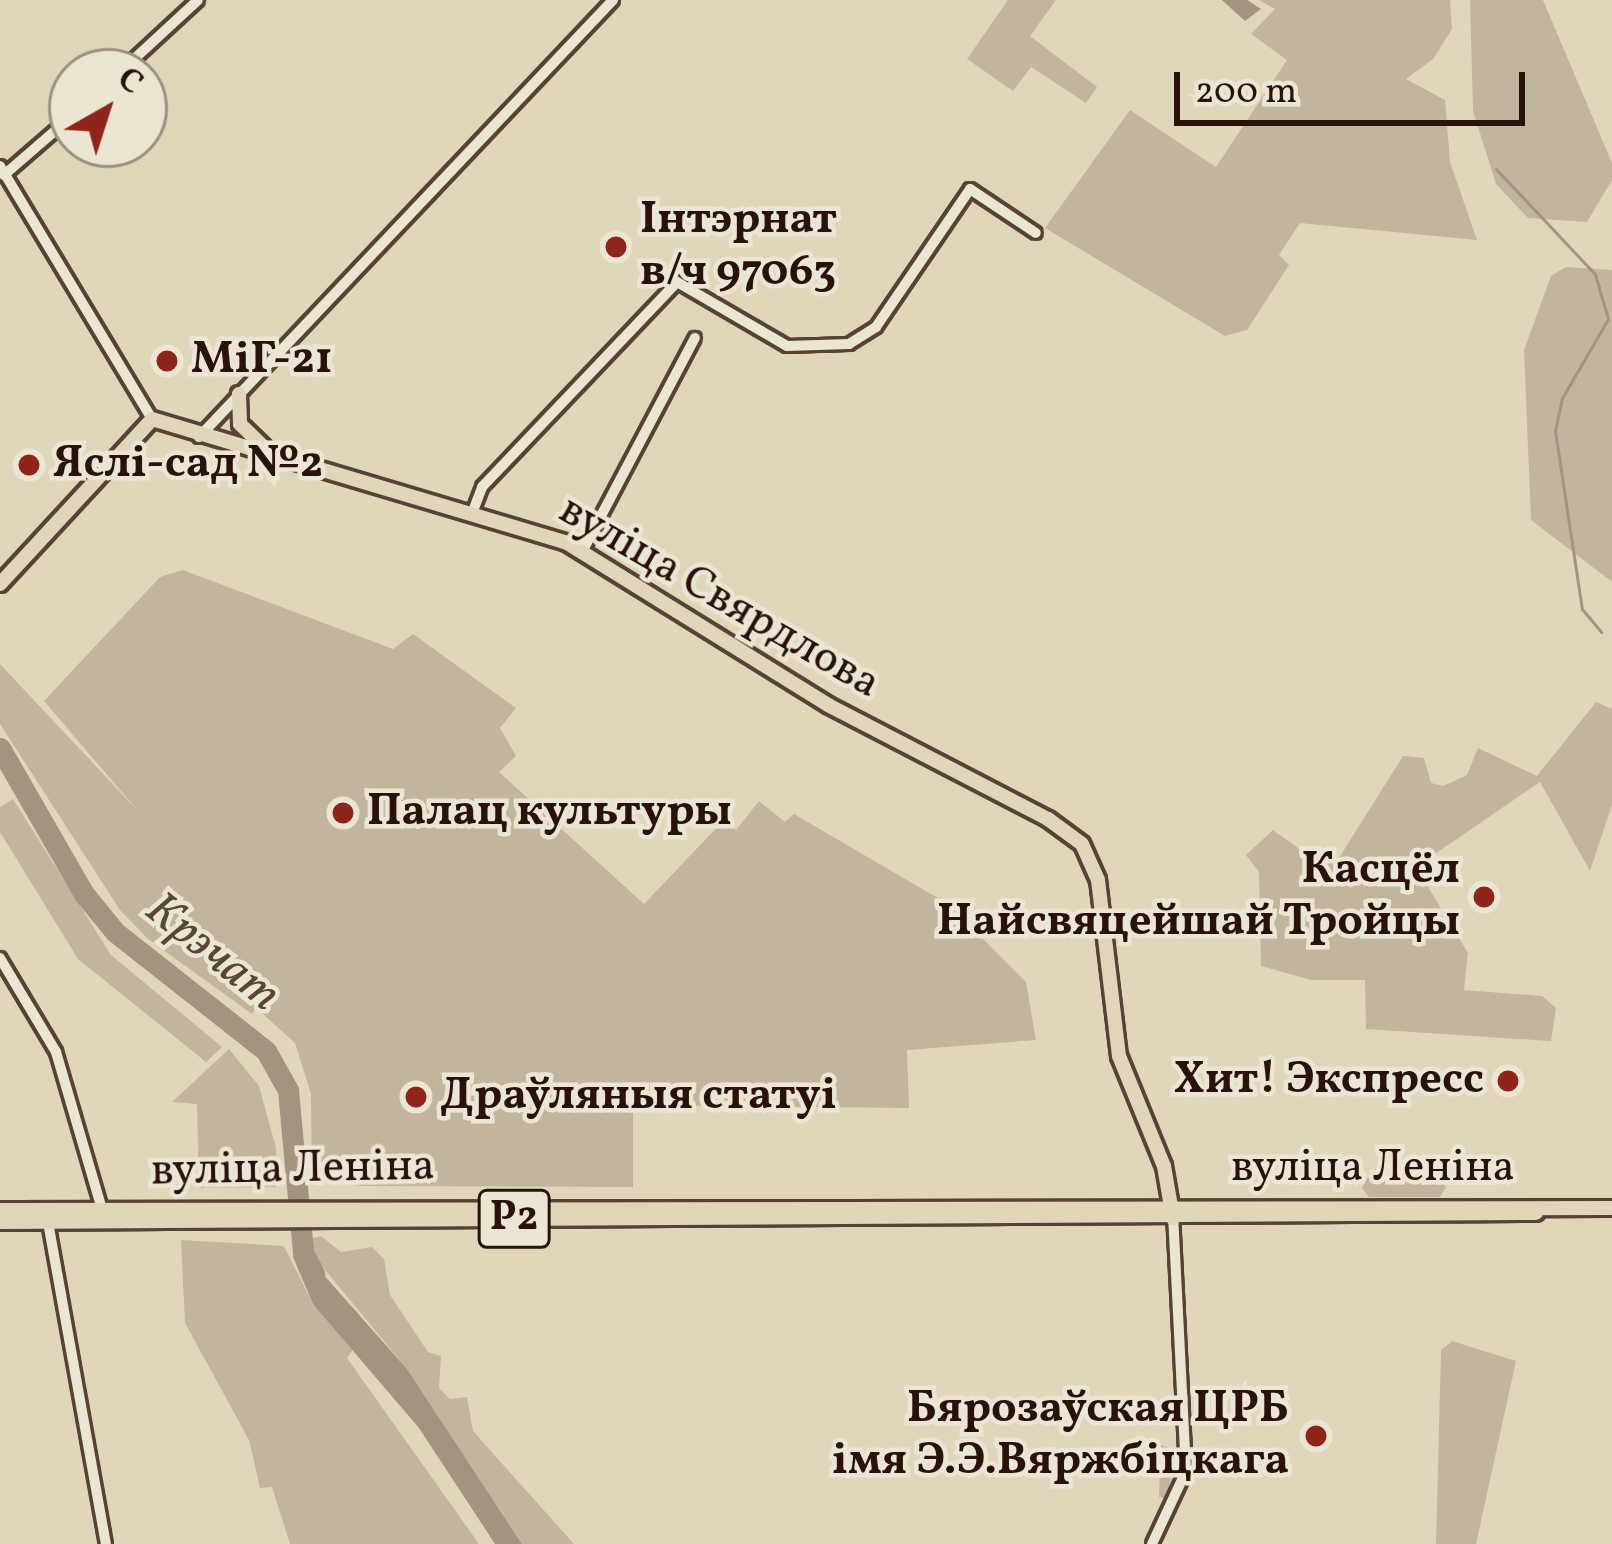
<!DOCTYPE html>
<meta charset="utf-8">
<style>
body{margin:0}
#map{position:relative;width:1612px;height:1544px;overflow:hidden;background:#e0d7bb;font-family:Vollkorn,serif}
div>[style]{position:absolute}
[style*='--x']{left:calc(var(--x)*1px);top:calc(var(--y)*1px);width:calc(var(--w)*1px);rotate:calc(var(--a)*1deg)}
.green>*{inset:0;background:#c1b69d}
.water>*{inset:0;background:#a2947f}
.stream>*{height:3px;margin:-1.5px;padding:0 1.5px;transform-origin:1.5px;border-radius:1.5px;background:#a2947f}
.river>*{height:21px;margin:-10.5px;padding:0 10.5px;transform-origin:10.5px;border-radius:10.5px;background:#a2947f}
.roads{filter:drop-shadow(3px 0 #574336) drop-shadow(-3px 0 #574336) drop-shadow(0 3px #574336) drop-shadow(0 -3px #574336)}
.minor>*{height:10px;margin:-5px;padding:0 5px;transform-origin:5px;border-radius:5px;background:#ebe5d3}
.major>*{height:14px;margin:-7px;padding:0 7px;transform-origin:7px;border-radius:7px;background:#e0d7bb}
.dots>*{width:33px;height:33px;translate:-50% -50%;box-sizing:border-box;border:6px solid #ebe5d3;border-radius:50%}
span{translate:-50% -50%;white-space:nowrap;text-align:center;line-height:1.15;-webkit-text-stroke:9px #ebe5d3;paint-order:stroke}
.shield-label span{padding:3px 9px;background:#ebe5d3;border:3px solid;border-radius:9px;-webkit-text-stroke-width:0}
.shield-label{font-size:42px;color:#29120a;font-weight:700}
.poi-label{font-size:45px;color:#29120a;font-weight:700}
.left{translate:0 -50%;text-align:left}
.right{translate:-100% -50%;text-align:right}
.street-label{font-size:45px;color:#29120a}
.water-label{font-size:48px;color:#594639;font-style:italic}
.north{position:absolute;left:48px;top:48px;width:120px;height:120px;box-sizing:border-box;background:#ebe5d3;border:3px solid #9d9183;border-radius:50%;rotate:39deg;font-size:33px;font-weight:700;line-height:48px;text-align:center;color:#29120a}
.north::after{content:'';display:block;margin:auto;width:42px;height:54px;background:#8f2418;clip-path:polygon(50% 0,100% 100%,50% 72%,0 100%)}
.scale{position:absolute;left:1174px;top:72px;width:351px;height:54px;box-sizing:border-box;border:6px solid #29120a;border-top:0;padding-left:15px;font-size:36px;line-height:42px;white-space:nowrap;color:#29120a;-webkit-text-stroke:9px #ebe5d3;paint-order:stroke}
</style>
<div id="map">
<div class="green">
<div style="clip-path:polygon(1008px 0,1056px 0,1030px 36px,1097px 87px,1086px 103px,1031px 67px,1013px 91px,967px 59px)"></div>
<div style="clip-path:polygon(1259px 0,1450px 0,1452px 29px,1433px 59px,1406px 79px,1445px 100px,1450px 162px,1477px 240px,1300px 223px,1279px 255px,1289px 265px,1247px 330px,1225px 336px,1045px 228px,1130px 110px,1216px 167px,1287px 60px,1251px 34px,1275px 9px)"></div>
<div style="clip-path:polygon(1470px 0,1543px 0,1612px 163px,1612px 180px,1587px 222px,1528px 218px,1496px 184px,1473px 111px)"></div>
<div style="clip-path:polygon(1566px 267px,1612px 270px,1612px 582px,1531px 520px,1524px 350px,1551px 276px)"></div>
<div style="clip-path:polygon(183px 570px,393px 649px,413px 634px,516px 708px,500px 728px,516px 756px,499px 772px,644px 904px,723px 821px,736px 830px,759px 801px,785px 822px,794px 814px,948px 904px,1026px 982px,1036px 1040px,907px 1050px,909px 1108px,633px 1105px,633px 1187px,360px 1186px,336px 1179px,312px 1186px,311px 1094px,295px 1043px,256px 1008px,252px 1014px,148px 939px,120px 910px,0 724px,0 664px,138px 811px,44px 701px,160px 577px)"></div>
<div style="clip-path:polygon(1596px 702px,1612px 709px,1612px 805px,1590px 871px,1540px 782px,1416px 867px,1468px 953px,1464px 990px,1542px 996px,1556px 1008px,1551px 1041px,1366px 1029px,1365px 980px,1311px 980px,1261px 966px,1259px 872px,1246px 855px,1273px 830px,1322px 865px,1337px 861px,1403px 756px,1424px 758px,1431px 783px,1443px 786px,1467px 775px,1478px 748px,1537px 776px)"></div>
<div style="clip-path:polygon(13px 799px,111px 955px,222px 1047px,206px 1062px,78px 959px,0 832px,0 807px)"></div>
<div style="clip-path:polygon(229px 1049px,259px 1086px,276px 1148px,277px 1187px,199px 1188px,197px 1104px,172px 1102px)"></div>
<div style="clip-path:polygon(1367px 1178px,1439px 1178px,1446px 1187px,1440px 1197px,1369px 1197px,1362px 1188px)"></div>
<div style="clip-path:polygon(321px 1236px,341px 1252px,372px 1247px,384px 1259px,390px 1295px,428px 1352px,441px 1356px,439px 1388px,450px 1399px,467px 1397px,473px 1431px,574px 1544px,522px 1544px,407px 1369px,307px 1248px,306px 1240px)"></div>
<div style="clip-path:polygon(181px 1240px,284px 1246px,313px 1304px,354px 1348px,347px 1358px,479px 1544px,290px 1544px,272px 1487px,260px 1488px,249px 1440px,185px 1323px)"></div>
<div style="clip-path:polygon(1452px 1341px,1516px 1361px,1476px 1544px,1436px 1544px,1441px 1350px)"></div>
<div style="clip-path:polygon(1161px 1445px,1178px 1451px,1166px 1498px,1159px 1497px)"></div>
</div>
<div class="water">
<div style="clip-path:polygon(1222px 0,1247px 0,1261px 9px,1245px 21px)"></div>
<div style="clip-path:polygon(299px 1247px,407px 1369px,522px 1544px,495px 1544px,419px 1428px,313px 1304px,293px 1257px)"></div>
</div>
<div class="stream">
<div style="--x:1496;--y:169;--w:144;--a:46.7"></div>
<div style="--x:1595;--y:274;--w:47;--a:73.9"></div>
<div style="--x:1608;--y:319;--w:91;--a:120.2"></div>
<div style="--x:1562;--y:398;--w:34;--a:102"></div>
<div style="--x:1555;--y:431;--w:180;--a:81.4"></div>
<div style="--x:1582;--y:609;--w:30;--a:50"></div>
</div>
<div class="river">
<div style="--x:0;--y:748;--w:168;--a:60.1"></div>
<div style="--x:84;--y:894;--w:49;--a:50.8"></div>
<div style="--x:115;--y:932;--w:192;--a:38.2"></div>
<div style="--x:266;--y:1051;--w:45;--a:60.6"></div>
<div style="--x:288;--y:1090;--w:163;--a:84.7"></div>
<div style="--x:303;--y:1252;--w:25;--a:63"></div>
</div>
<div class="roads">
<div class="minor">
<div style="--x:120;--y:72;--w:106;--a:-42.7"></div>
<div style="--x:0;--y:166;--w:295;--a:59"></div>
<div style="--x:4;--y:175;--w:90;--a:-40.9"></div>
<div style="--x:199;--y:437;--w:602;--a:-46.55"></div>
<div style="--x:473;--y:511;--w:26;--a:-69"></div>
<div style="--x:482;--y:487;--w:283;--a:-46.4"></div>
<div style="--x:677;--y:282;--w:127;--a:30.2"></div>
<div style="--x:787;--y:346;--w:62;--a:-1.8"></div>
<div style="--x:849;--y:344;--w:32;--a:-32"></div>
<div style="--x:876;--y:327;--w:167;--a:-55.7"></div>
<div style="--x:970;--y:189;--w:79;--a:33.7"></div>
<div style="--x:582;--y:552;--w:242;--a:-62.2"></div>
<div style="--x:0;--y:958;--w:109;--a:59.2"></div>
<div style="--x:56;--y:1052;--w:164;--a:73.7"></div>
<div style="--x:48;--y:1222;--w:327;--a:79.8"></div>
<div style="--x:1152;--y:1544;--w:81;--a:-65"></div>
<div style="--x:1186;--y:1471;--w:253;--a:-92.9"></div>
</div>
<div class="major">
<div style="--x:239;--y:394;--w:30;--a:88"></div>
<div style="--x:240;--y:424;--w:42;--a:44"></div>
<div style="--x:0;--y:584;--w:224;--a:-47.3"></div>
<div style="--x:152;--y:419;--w:433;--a:16.6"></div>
<div style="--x:567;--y:543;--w:307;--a:31.8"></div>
<div style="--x:828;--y:705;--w:248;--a:27.4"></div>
<div style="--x:1048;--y:819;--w:42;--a:36.3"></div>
<div style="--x:1082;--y:844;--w:39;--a:66"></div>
<div style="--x:1098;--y:880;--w:177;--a:83.2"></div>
<div style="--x:1119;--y:1056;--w:119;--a:67.8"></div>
<div style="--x:1164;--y:1166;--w:53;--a:80.2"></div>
<div style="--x:0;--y:1210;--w:1612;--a:-0.07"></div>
<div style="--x:0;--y:1222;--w:1536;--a:-0.34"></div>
</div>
</div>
<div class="dots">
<div style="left:616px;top:247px;background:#8f2418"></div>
<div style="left:167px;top:361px;background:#8f2418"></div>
<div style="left:29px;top:465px;background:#8f2418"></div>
<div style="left:343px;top:813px;background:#8f2418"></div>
<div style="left:1484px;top:897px;background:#8f2418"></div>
<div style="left:1508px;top:1081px;background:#8f2418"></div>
<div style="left:416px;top:1097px;background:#8f2418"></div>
<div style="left:1316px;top:1436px;background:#8f2418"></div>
</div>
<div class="shield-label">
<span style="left:514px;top:1219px">Р2</span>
</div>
<div class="poi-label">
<span class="left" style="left:640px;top:247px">Інтэрнат<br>в/ч 97063</span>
<span class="left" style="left:191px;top:361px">МіГ-21</span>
<span class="left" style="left:53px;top:465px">Яслі-сад №2</span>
<span class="left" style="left:367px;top:813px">Палац культуры</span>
<span class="right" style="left:1460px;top:897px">Касцёл<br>Найсвяцейшай Тройцы</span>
<span class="right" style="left:1484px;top:1081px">Хит! Экспресс</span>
<span class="left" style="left:440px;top:1097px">Драўляныя статуі</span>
<span class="right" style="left:1289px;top:1436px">Бярозаўская ЦРБ<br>імя Э.Э.Вяржбіцкага</span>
</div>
<div class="street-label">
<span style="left:719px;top:598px;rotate:30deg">вуліца Свярдлова</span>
<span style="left:1373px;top:1169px">вуліца Леніна</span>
<span style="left:293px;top:1170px;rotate:-1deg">вуліца Леніна</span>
</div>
<div class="water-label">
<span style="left:212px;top:953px;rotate:39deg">Крэчат</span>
</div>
<div class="north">С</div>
<div class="scale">200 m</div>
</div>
